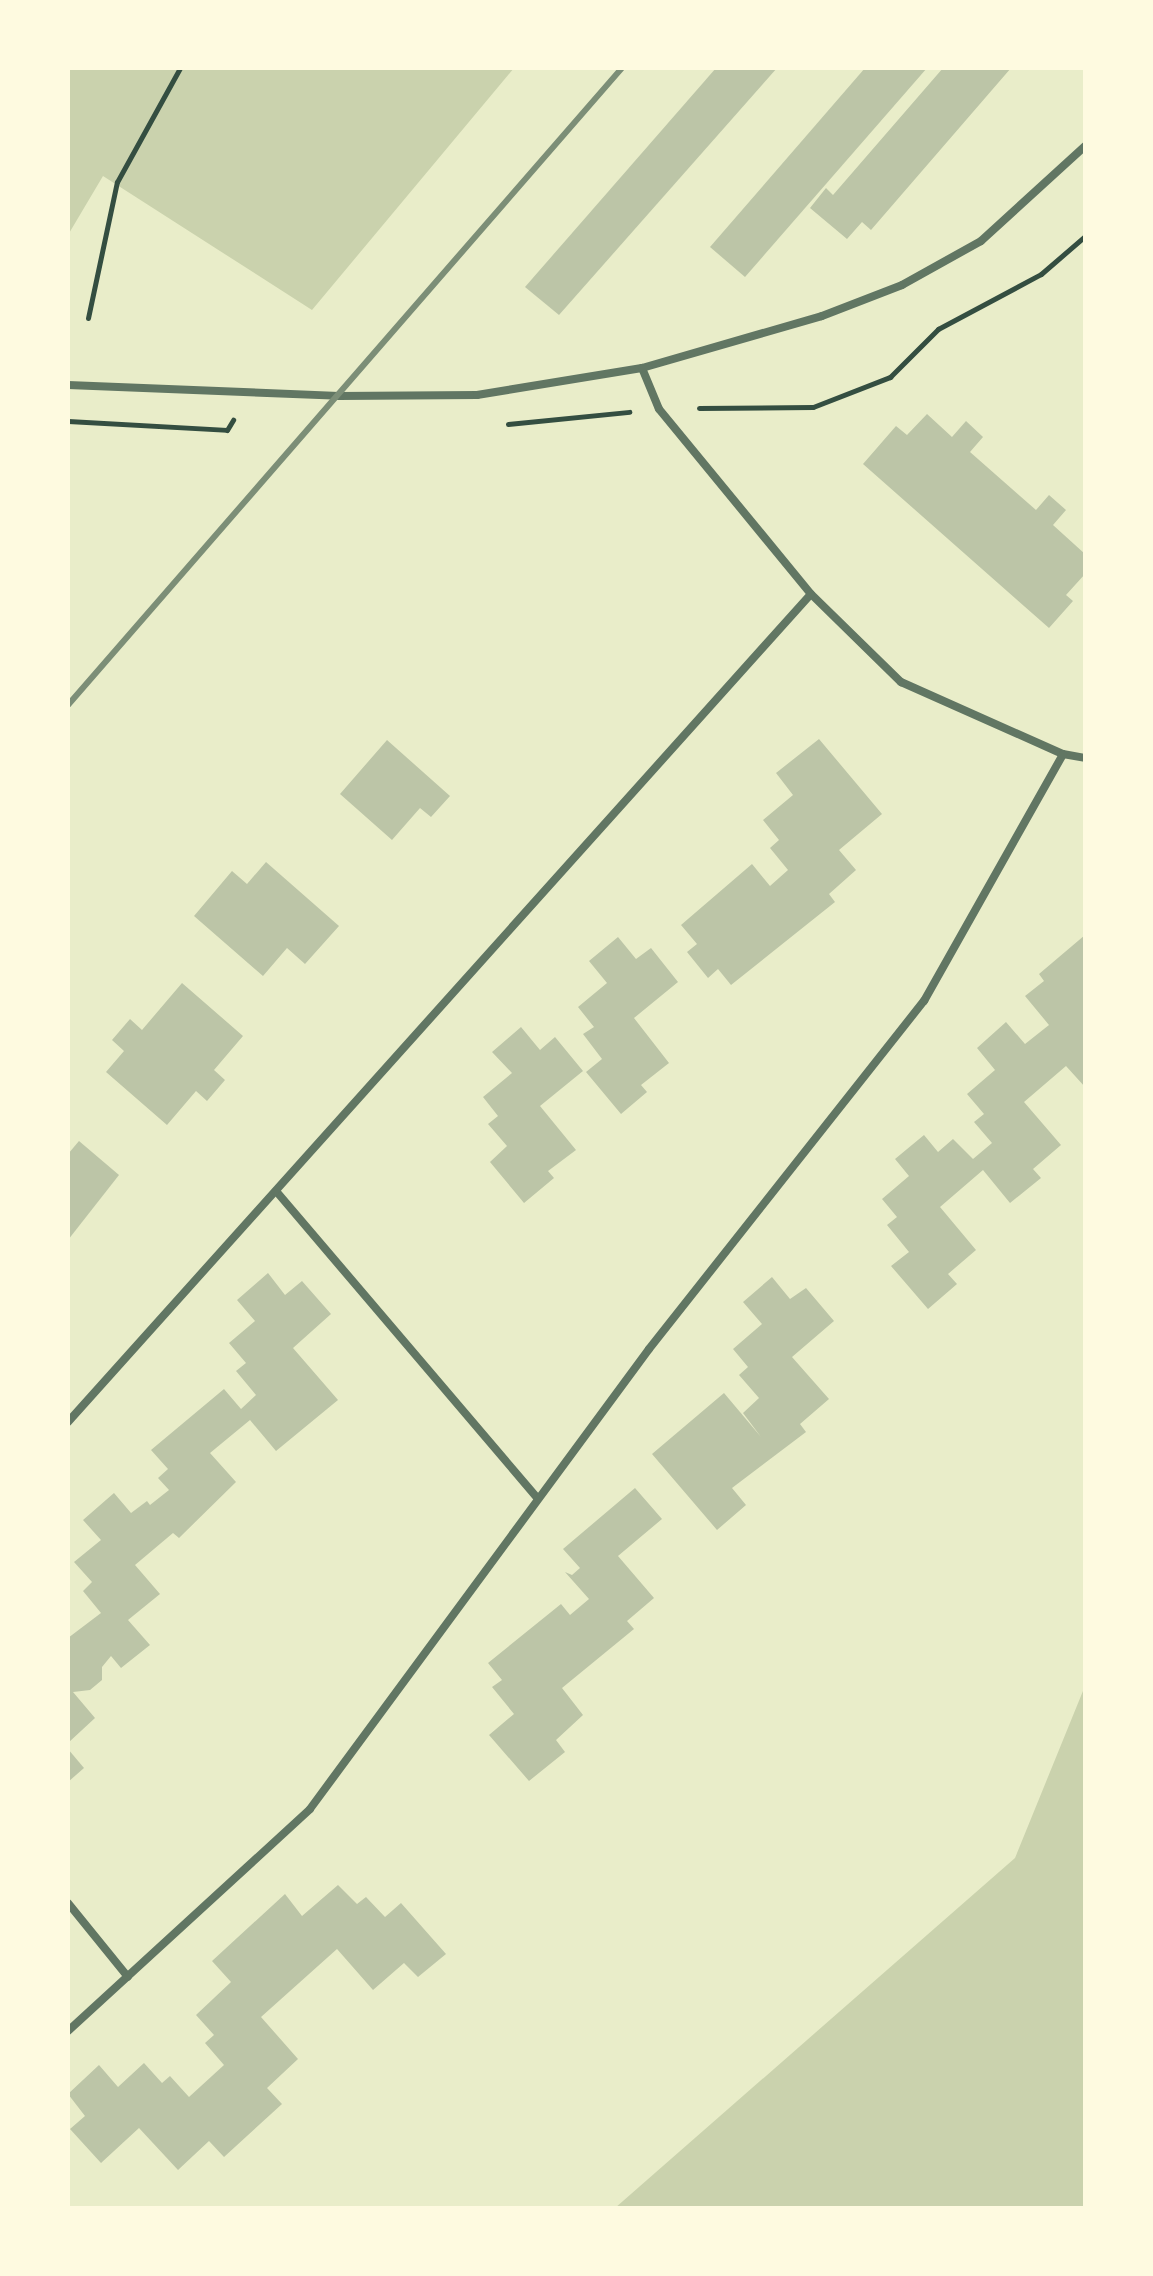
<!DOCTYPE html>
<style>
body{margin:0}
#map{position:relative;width:1153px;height:2276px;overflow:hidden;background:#e9edc9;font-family:"Public Sans",sans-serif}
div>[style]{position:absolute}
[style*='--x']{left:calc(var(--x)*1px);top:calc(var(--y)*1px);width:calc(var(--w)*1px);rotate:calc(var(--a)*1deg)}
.green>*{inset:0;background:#cad2ad}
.building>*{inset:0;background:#bcc5a7}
.path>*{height:5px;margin:-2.5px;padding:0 2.5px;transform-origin:2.5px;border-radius:2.5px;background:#344e41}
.minor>*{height:8px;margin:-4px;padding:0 4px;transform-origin:4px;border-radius:4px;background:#617663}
.rail>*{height:6px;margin:-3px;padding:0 3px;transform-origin:3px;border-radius:3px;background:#7c8e77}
span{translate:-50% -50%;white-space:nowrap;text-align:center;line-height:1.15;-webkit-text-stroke:6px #fefae0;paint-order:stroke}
.frame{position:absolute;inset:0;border:70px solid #fefae0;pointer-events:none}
</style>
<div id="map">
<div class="green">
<div style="clip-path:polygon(68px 68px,514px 68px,312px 310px,103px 176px,68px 235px)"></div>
<div style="clip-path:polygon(1085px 1686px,1085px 2208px,615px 2208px,1015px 1858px)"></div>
</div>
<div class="building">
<div style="clip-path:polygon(716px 68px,777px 68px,559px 315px,525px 287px)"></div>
<div style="clip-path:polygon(865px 68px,927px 68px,745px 277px,710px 247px)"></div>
<div style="clip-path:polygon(943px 68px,1011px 68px,871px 230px,862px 222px,847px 239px,810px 208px,826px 188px,833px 195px)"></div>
<div style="clip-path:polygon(927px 414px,952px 437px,966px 421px,983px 437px,970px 452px,1036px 510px,1049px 495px,1066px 510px,1053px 525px,1085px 554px,1085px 574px,1066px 595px,1073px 601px,1049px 628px,863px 464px,896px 426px,907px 435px)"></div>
<div style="clip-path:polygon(819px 739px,882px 814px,839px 850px,856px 870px,829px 894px,835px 902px,731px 985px,718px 969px,708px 978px,687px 952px,697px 944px,681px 925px,752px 864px,770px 886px,788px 870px,770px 848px,779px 840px,763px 820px,793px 795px,776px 773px)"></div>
<div style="clip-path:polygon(387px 740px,450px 796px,431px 817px,420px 808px,392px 840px,340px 794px)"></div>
<div style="clip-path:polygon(266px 862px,339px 926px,305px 964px,287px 948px,263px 976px,194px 916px,232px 871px,247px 884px)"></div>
<div style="clip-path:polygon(1085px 935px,1085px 1087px,1066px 1066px,1024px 1102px,1061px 1145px,1033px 1169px,1041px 1178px,1010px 1203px,983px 1170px,940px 1207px,976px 1250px,948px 1274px,957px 1284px,928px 1309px,891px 1266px,909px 1252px,887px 1225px,897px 1217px,882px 1199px,909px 1176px,895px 1159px,924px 1135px,938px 1152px,953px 1139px,973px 1159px,992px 1143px,974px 1122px,984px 1114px,967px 1094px,995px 1070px,977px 1048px,1006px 1022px,1025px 1044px,1049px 1025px,1025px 996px,1044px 981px,1039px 974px)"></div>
<div style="clip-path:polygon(618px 937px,636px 959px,651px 948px,678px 982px,634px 1018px,669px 1063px,641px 1085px,647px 1092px,621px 1114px,586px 1072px,602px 1059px,583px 1034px,594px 1027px,578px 1007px,607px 983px,589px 961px)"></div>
<div style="clip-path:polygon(182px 983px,243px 1036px,214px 1070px,225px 1080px,207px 1101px,196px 1091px,167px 1125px,106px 1072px,124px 1051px,112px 1040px,130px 1019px,142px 1030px)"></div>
<div style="clip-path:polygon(521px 1027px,540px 1050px,555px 1037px,583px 1071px,540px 1106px,576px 1150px,548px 1171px,554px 1178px,524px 1203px,490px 1162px,507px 1146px,488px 1124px,498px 1116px,483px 1097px,512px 1073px,492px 1052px)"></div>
<div style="clip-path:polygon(79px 1141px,119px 1175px,68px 1240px,68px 1154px)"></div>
<div style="clip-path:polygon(268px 1273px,285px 1295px,302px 1281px,331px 1314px,293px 1348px,338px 1400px,276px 1451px,250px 1420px,210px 1453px,236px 1482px,179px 1538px,173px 1533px,135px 1565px,160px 1594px,128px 1620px,150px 1645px,121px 1668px,111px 1656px,102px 1667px,102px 1680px,90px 1690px,73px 1692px,95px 1718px,68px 1743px,68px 1638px,101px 1613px,83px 1591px,92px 1582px,74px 1562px,101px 1540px,83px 1520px,114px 1493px,131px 1513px,147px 1501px,150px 1505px,169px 1490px,158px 1478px,168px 1469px,151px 1450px,224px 1389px,241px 1409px,256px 1395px,236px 1371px,246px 1363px,229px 1343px,255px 1321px,237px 1300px)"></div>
<div style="clip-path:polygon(772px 1277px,790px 1299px,806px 1288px,834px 1321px,792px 1357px,829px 1399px,800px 1424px,806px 1432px,732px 1488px,746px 1505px,717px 1530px,652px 1454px,724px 1393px,761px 1437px,743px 1413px,759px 1398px,739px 1375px,748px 1367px,733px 1349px,762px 1324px,743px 1302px)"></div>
<div style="clip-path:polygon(635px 1488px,662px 1519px,618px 1556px,654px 1598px,627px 1621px,634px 1629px,562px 1688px,583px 1715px,556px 1740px,565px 1752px,529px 1781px,489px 1735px,514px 1714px,492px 1687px,502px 1680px,488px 1663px,561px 1604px,570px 1615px,589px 1599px,565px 1572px,572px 1575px,580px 1568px,563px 1549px)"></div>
<div style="clip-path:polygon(68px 1749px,84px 1768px,68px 1782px)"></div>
<div style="clip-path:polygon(338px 1885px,357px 1904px,366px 1897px,385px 1917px,401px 1903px,446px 1954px,418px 1977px,404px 1963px,373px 1990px,337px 1949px,261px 2017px,298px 2059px,267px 2088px,282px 2104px,224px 2157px,209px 2141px,178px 2170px,139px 2128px,101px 2163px,70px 2129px,85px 2116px,68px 2094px,99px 2065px,118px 2087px,144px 2063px,162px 2083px,170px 2076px,189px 2097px,224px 2065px,205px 2043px,214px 2035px,196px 2015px,231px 1982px,212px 1961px,285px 1894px,302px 1916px)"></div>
</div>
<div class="path">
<div style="--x:88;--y:318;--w:139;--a:-78"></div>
<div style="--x:117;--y:182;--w:130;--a:-61.1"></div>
<div style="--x:699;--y:408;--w:114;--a:-0.5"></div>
<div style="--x:813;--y:407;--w:83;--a:-21.3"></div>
<div style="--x:890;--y:377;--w:68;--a:-45"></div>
<div style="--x:938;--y:329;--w:117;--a:-28.1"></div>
<div style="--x:1041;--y:274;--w:58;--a:-40.8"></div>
<div style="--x:68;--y:421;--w:159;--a:3.2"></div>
<div style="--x:227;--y:430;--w:12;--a:-59"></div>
<div style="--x:508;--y:424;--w:122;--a:-5.7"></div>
</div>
<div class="minor">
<div style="--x:642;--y:368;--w:44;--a:67.5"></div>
<div style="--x:659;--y:409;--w:239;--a:50.6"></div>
<div style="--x:811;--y:594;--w:126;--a:44.4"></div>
<div style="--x:901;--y:682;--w:177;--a:24"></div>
<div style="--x:1063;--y:754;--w:22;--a:10"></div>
<div style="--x:68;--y:385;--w:271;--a:2.3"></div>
<div style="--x:339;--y:396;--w:138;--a:-0.4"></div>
<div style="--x:477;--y:395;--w:167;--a:-9.3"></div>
<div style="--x:642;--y:368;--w:187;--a:-16.1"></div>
<div style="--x:822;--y:316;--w:86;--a:-21.2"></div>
<div style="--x:902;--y:285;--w:90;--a:-29.1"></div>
<div style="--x:981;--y:241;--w:141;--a:-42.4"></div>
<div style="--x:276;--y:1191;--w:402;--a:49.6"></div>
<div style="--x:68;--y:1422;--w:1112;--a:-48.1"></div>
<div style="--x:68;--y:1903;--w:95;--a:51"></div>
<div style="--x:68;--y:2031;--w:328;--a:-42.5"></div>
<div style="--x:310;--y:1809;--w:571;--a:-53.61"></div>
<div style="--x:649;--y:1349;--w:444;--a:-51.7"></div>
<div style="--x:924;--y:1001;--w:283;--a:-60.6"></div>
</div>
<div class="rail">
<div style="--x:68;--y:705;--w:844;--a:-48.99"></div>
</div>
<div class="frame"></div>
</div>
